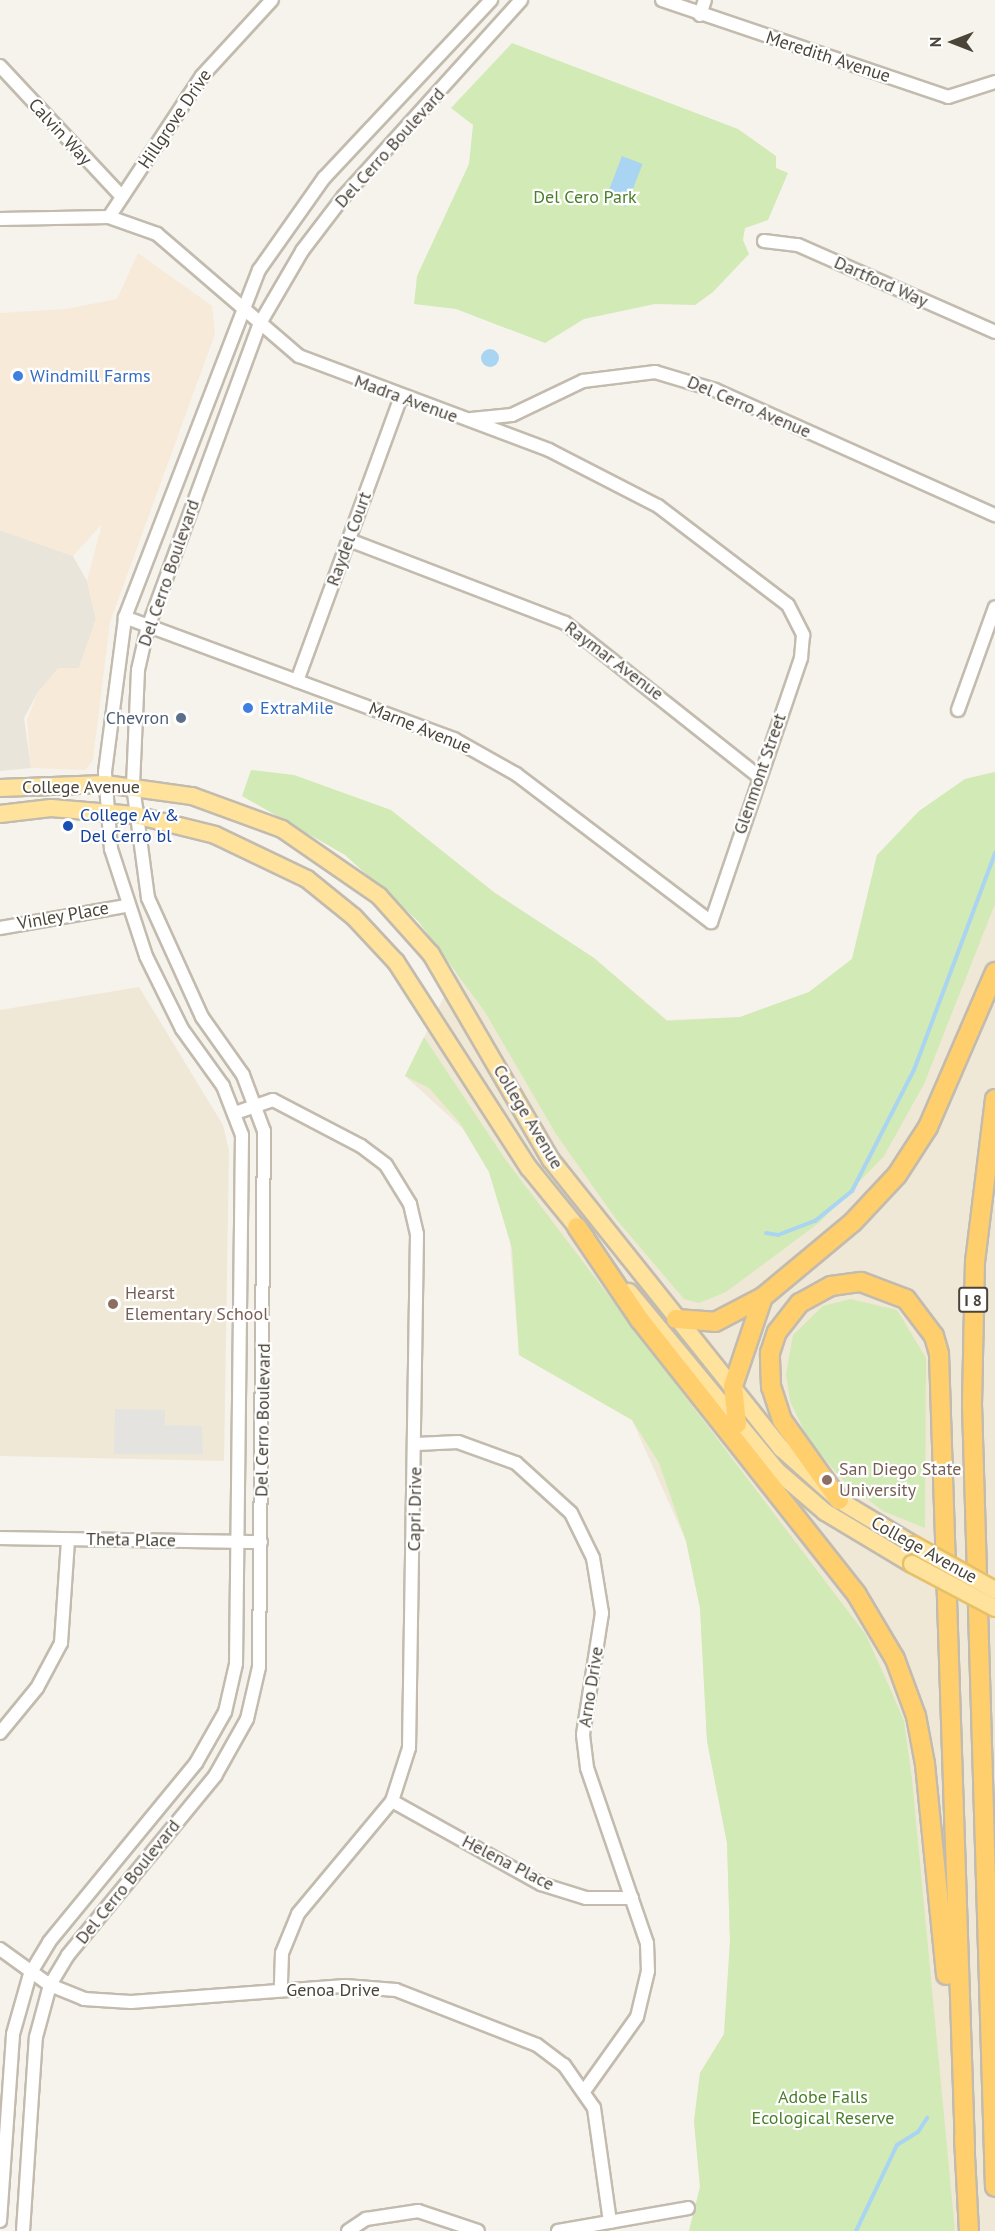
<!DOCTYPE html>
<style>
body{margin:0}
#map{position:relative;width:995px;height:2231px;overflow:hidden;background:#f6f3ec;font-family:"PT Sans",sans-serif}
div>[style]{position:absolute}
[style*='--x']{left:calc(var(--x)*1px);top:calc(var(--y)*1px);width:calc(var(--w)*1px);rotate:calc(var(--a)*1deg)}
.residential>*{inset:0;background:#eae5da}
.commercial>*{inset:0;background:#f7ead8}
.education>*{inset:0;background:#efe8d6}
.green>*{inset:0;background:#d2eab5}
.parking>*{inset:0;background:#e5e3e0}
.water>*{inset:0;background:#a9d4f2;transform-origin:0 0}
.round{border-radius:50%}
.stream>*{height:4px;margin:-2px;padding:0 2px;transform-origin:2px;border-radius:2px;background:#a9d4f2}
.roads{filter:drop-shadow(2px 0 #c2bbae) drop-shadow(-2px 0 #c2bbae) drop-shadow(0 2px #c2bbae) drop-shadow(0 -2px #c2bbae)}
.minor>*{height:12px;margin:-6px;padding:0 6px;transform-origin:6px;border-radius:6px;background:#fff}
.major>*{height:16px;margin:-8px;padding:0 8px;transform-origin:8px;border-radius:8px;background:#ffe39c}
.highway>*{height:18px;margin:-9px;padding:0 9px;transform-origin:9px;border-radius:9px;background:#ffcf6e}
.bridges{filter:drop-shadow(2px 0 #e6c16a) drop-shadow(-2px 0 #e6c16a) drop-shadow(0 2px #e6c16a) drop-shadow(0 -2px #e6c16a)}
.major-bridge>*{height:16px;margin:-8px;padding:0 8px;transform-origin:8px;border-radius:8px;background:#ffe39c}
.dots>*{width:16px;height:16px;translate:-50% -50%;box-sizing:border-box;border:3px solid #fff;border-radius:50%}
span{translate:-50% -50%;white-space:nowrap;text-align:center;line-height:1.15;-webkit-text-stroke:4.5px #fff;paint-order:stroke}
.shield-label span{padding:2px 4px;background:#fff;border:2px solid;border-radius:4px;-webkit-text-stroke-width:0}
.shield-label{font-size:16px;color:#4b4439;font-weight:700}
.street-label{font-size:18px;color:#4b4439}
.park-label{font-size:18px;color:#4a7f2a}
.shop-label{font-size:18px;color:#366cbe}
.left{translate:0 -50%;text-align:left}
.service-label{font-size:18px;color:#4e5e75}
.right{translate:-100% -50%;text-align:right}
.transit-label{font-size:18px;color:#164399}
.education-label{font-size:18px;color:#785e54}
.north{position:absolute;left:923px;top:12px;width:60px;height:60px;-webkit-text-stroke:4px #fff;paint-order:stroke;rotate:270deg;font-size:16px;font-weight:700;line-height:24px;text-align:center;color:#4b4439}
.north::after{content:'';display:block;margin:auto;width:21px;height:27px;background:#4b4439;clip-path:polygon(50% 0,100% 100%,50% 72%,0 100%)}
</style>
<div id="map">
<div class="residential">
<div style="clip-path:polygon(0 530px,73px 556px,87px 581px,96px 619px,79px 668px,38px 692px,24px 718px,31px 768px,0 771px)"></div>
</div>
<div class="commercial">
<div style="clip-path:polygon(138px 253px,212px 306px,215px 334px,110px 622px,93px 760px,85px 770px,31px 768px,27px 720px,38px 692px,58px 668px,79px 668px,96px 619px,87px 581px,102px 524px,73px 556px,0 530px,0 313px,66px 309px,117px 299px)"></div>
</div>
<div class="education">
<div style="clip-path:polygon(995px 772px,995px 2231px,689px 2231px,700px 2187px,694px 2121px,700px 2073px,724px 2034px,730px 1942px,727px 1843px,707px 1741px,700px 1608px,686px 1541px,632px 1420px,519px 1355px,510px 1242px,489px 1172px,463px 1129px,405px 1076px,495px 893px,594px 958px,667px 1020px,740px 1017px,809px 992px,852px 959px,877px 855px,965px 779px)"></div>
<div style="clip-path:polygon(139px 987px,223px 1125px,229px 1151px,224px 1461px,0 1456px,0 1010px)"></div>
</div>
<div class="green">
<div style="clip-path:polygon(512px 43px,738px 129px,776px 156px,776px 168px,788px 173px,768px 220px,745px 228px,743px 240px,749px 254px,713px 292px,695px 305px,655px 304px,584px 319px,545px 343px,456px 309px,414px 304px,417px 276px,469px 164px,473px 125px,451px 108px)"></div>
<div style="clip-path:polygon(251px 770px,294px 775px,391px 810px,495px 893px,594px 958px,667px 1021px,740px 1017px,809px 992px,852px 959px,877px 855px,919px 811px,965px 779px,995px 772px,995px 904px,924px 1084px,884px 1156px,820px 1222px,726px 1292px,699px 1303px,684px 1299px,616px 1219px,556px 1134px,485px 1012px,418px 921px,345px 855px,242px 796px)"></div>
<div style="clip-path:polygon(424px 1037px,505px 1159px,866px 1635px,889px 1686px,904px 1721px,912px 1779px,955px 2231px,689px 2231px,700px 2187px,694px 2121px,700px 2073px,724px 2034px,730px 1942px,727px 1843px,707px 1741px,700px 1608px,686px 1541px,659px 1463px,632px 1420px,519px 1355px,512px 1248px,489px 1172px,460px 1123px,429px 1088px,405px 1076px)"></div>
<div style="clip-path:polygon(850px 1299px,897px 1310px,926px 1358px,925px 1528px,883px 1511px,843px 1480px,809px 1441px,790px 1401px,786px 1374px,793px 1335px,823px 1306px)"></div>
</div>
<div class="parking">
<div style="clip-path:polygon(115px 1409px,165px 1410px,165px 1425px,202px 1426px,203px 1454px,114px 1454px)"></div>
</div>
<div class="water">
<div style="left:622px;top:156px;width:22px;height:46px;rotate:21deg"></div>
<div class="round" style="left:481px;top:349px;width:18px;height:18px"></div>
</div>
<div class="stream">
<div style="--x:766;--y:1233;--w:12;--a:9"></div>
<div style="--x:778;--y:1235;--w:40;--a:-21"></div>
<div style="--x:815;--y:1221;--w:48;--a:-39"></div>
<div style="--x:852;--y:1191;--w:136;--a:-62.9"></div>
<div style="--x:914;--y:1070;--w:232;--a:-69.5"></div>
<div style="--x:856;--y:2231;--w:95;--a:-64.5"></div>
<div style="--x:897;--y:2145;--w:25;--a:-32"></div>
<div style="--x:918;--y:2132;--w:17;--a:-57"></div>
</div>
<div class="roads">
<div class="minor">
<div style="--x:662;--y:0;--w:302;--a:18.7"></div>
<div style="--x:948;--y:97;--w:49;--a:-17.7"></div>
<div style="--x:700;--y:15;--w:16;--a:-72"></div>
<div style="--x:0;--y:66;--w:179;--a:47"></div>
<div style="--x:109;--y:217;--w:169;--a:-56.6"></div>
<div style="--x:202;--y:76;--w:103;--a:-47.4"></div>
<div style="--x:0;--y:219;--w:109;--a:-1.1"></div>
<div style="--x:109;--y:217;--w:51;--a:19.5"></div>
<div style="--x:157;--y:234;--w:187;--a:40.7"></div>
<div style="--x:299;--y:356;--w:267;--a:20.6"></div>
<div style="--x:549;--y:450;--w:123;--a:27.2"></div>
<div style="--x:658;--y:506;--w:163;--a:37.3"></div>
<div style="--x:788;--y:605;--w:34;--a:63"></div>
<div style="--x:803;--y:635;--w:23;--a:95"></div>
<div style="--x:801;--y:658;--w:279;--a:108.8"></div>
<div style="--x:711;--y:922;--w:245;--a:-142.8"></div>
<div style="--x:516;--y:774;--w:71;--a:-150.6"></div>
<div style="--x:454;--y:739;--w:351;--a:-159.7"></div>
<div style="--x:764;--y:241;--w:34;--a:7"></div>
<div style="--x:798;--y:245;--w:215;--a:23.8"></div>
<div style="--x:471;--y:419;--w:41;--a:-5.6"></div>
<div style="--x:512;--y:415;--w:79;--a:-25.6"></div>
<div style="--x:583;--y:381;--w:73;--a:-7.1"></div>
<div style="--x:655;--y:372;--w:63;--a:16.7"></div>
<div style="--x:715;--y:390;--w:307;--a:24.1"></div>
<div style="--x:349;--y:540;--w:231;--a:21"></div>
<div style="--x:565;--y:623;--w:248;--a:38.4"></div>
<div style="--x:297;--y:681;--w:302;--a:-69.9"></div>
<div style="--x:958;--y:710;--w:109;--a:-70.2"></div>
<div style="--x:0;--y:928;--w:128;--a:-9.9"></div>
<div style="--x:235;--y:1113;--w:40;--a:-18.9"></div>
<div style="--x:273;--y:1100;--w:99;--a:27.6"></div>
<div style="--x:361;--y:1146;--w:31;--a:37"></div>
<div style="--x:386;--y:1165;--w:46;--a:58.4"></div>
<div style="--x:410;--y:1204;--w:31;--a:77"></div>
<div style="--x:417;--y:1234;--w:514;--a:90.89"></div>
<div style="--x:409;--y:1748;--w:56;--a:107.8"></div>
<div style="--x:392;--y:1801;--w:147;--a:129.8"></div>
<div style="--x:298;--y:1914;--w:42;--a:112.3"></div>
<div style="--x:282;--y:1953;--w:37;--a:92"></div>
<div style="--x:417;--y:1444;--w:41;--a:-2.8"></div>
<div style="--x:458;--y:1442;--w:62;--a:19.9"></div>
<div style="--x:516;--y:1463;--w:74;--a:42.3"></div>
<div style="--x:571;--y:1513;--w:50;--a:63.9"></div>
<div style="--x:593;--y:1558;--w:56;--a:80.7"></div>
<div style="--x:602;--y:1613;--w:123;--a:98.9"></div>
<div style="--x:583;--y:1735;--w:33;--a:83"></div>
<div style="--x:587;--y:1768;--w:185;--a:71.1"></div>
<div style="--x:647;--y:1943;--w:28;--a:88"></div>
<div style="--x:648;--y:1971;--w:47;--a:103.4"></div>
<div style="--x:637;--y:2017;--w:90;--a:125.5"></div>
<div style="--x:0;--y:1538;--w:261;--a:0.9"></div>
<div style="--x:0;--y:1733;--w:58;--a:-50.6"></div>
<div style="--x:37;--y:1688;--w:51;--a:-61.9"></div>
<div style="--x:61;--y:1643;--w:104;--a:-86.1"></div>
<div style="--x:392;--y:1801;--w:171;--a:29.1"></div>
<div style="--x:541;--y:1884;--w:47;--a:17.3"></div>
<div style="--x:586;--y:1898;--w:46;--a:0"></div>
<div style="--x:0;--y:1949;--w:62;--a:35.8"></div>
<div style="--x:50;--y:1985;--w:37;--a:22"></div>
<div style="--x:84;--y:1999;--w:47;--a:3.7"></div>
<div style="--x:131;--y:2002;--w:215;--a:-4.3"></div>
<div style="--x:345;--y:1986;--w:51;--a:4.5"></div>
<div style="--x:396;--y:1990;--w:151;--a:21.3"></div>
<div style="--x:537;--y:2045;--w:34;--a:37"></div>
<div style="--x:564;--y:2065;--w:52;--a:55.1"></div>
<div style="--x:594;--y:2108;--w:115;--a:82"></div>
<div style="--x:0;--y:2221;--w:187;--a:-86"></div>
<div style="--x:13;--y:2034;--w:62;--a:-74.2"></div>
<div style="--x:30;--y:1974;--w:37;--a:-59"></div>
<div style="--x:49;--y:1942;--w:232;--a:-50.6"></div>
<div style="--x:196;--y:1763;--w:59;--a:-60.4"></div>
<div style="--x:225;--y:1712;--w:49;--a:-77.1"></div>
<div style="--x:236;--y:1664;--w:529;--a:-89.35"></div>
<div style="--x:242;--y:1135;--w:53;--a:-111.2"></div>
<div style="--x:223;--y:1086;--w:70;--a:-125.7"></div>
<div style="--x:182;--y:1029;--w:81;--a:-116.3"></div>
<div style="--x:146;--y:956;--w:113;--a:-108.1"></div>
<div style="--x:111;--y:849;--w:77;--a:-94.5"></div>
<div style="--x:105;--y:772;--w:156;--a:-82.6"></div>
<div style="--x:125;--y:617;--w:372;--a:-68.9"></div>
<div style="--x:259;--y:270;--w:113;--a:-54.8"></div>
<div style="--x:324;--y:178;--w:244;--a:-46.8"></div>
<div style="--x:23;--y:2231;--w:194;--a:-86.2"></div>
<div style="--x:36;--y:2037;--w:54;--a:-74.9"></div>
<div style="--x:50;--y:1985;--w:35;--a:-59"></div>
<div style="--x:68;--y:1955;--w:232;--a:-50.6"></div>
<div style="--x:215;--y:1776;--w:65;--a:-60.7"></div>
<div style="--x:247;--y:1719;--w:53;--a:-77"></div>
<div style="--x:259;--y:1667;--w:536;--a:-89.47"></div>
<div style="--x:264;--y:1131;--w:60;--a:-110.6"></div>
<div style="--x:243;--y:1075;--w:71;--a:-125.3"></div>
<div style="--x:202;--y:1017;--w:131;--a:-114.4"></div>
<div style="--x:148;--y:898;--w:114;--a:-97.6"></div>
<div style="--x:133;--y:785;--w:115;--a:-87.5"></div>
<div style="--x:138;--y:670;--w:41;--a:-77.3"></div>
<div style="--x:147;--y:630;--w:325;--a:-69.8"></div>
<div style="--x:259;--y:325;--w:86;--a:-59.8"></div>
<div style="--x:302;--y:251;--w:69;--a:-52.6"></div>
<div style="--x:344;--y:196;--w:264;--a:-47.9"></div>
<div style="--x:348;--y:2231;--w:22;--a:-34"></div>
<div style="--x:366;--y:2219;--w:53;--a:-8.7"></div>
<div style="--x:418;--y:2211;--w:63;--a:18.4"></div>
<div style="--x:558;--y:2231;--w:132;--a:-10"></div>
</div>
<div class="major">
<div style="--x:0;--y:788;--w:105;--a:-2.2"></div>
<div style="--x:105;--y:784;--w:88;--a:7.9"></div>
<div style="--x:192;--y:796;--w:96;--a:20.1"></div>
<div style="--x:282;--y:829;--w:118;--a:34.6"></div>
<div style="--x:379;--y:896;--w:78;--a:48.1"></div>
<div style="--x:431;--y:954;--w:238;--a:59.8"></div>
<div style="--x:551;--y:1160;--w:369;--a:51.4"></div>
<div style="--x:781;--y:1448;--w:78;--a:41.9"></div>
<div style="--x:839;--y:1500;--w:87;--a:31"></div>
<div style="--x:0;--y:814;--w:51;--a:-6.7"></div>
<div style="--x:51;--y:808;--w:84;--a:4.8"></div>
<div style="--x:135;--y:815;--w:82;--a:14"></div>
<div style="--x:215;--y:835;--w:102;--a:25.6"></div>
<div style="--x:307;--y:879;--w:60;--a:39"></div>
<div style="--x:354;--y:917;--w:62;--a:47"></div>
<div style="--x:396;--y:962;--w:245;--a:57.2"></div>
<div style="--x:529;--y:1168;--w:89;--a:50.9"></div>
<div style="--x:629;--y:1292;--w:231;--a:50.4"></div>
<div style="--x:776;--y:1470;--w:65;--a:40.6"></div>
<div style="--x:825;--y:1512;--w:101;--a:30.9"></div>
</div>
<div class="highway">
<div style="--x:995;--y:1099;--w:163;--a:97"></div>
<div style="--x:975;--y:1261;--w:143;--a:91.2"></div>
<div style="--x:972;--y:1404;--w:783;--a:88.32"></div>
<div style="--x:577;--y:1227;--w:112;--a:55.9"></div>
<div style="--x:640;--y:1320;--w:350;--a:51.7"></div>
<div style="--x:857;--y:1595;--w:74;--a:59.3"></div>
<div style="--x:895;--y:1659;--w:61;--a:69.8"></div>
<div style="--x:916;--y:1716;--w:49;--a:79.4"></div>
<div style="--x:925;--y:1764;--w:212;--a:84.3"></div>
<div style="--x:676;--y:1319;--w:39;--a:4"></div>
<div style="--x:715;--y:1322;--w:54;--a:-27.5"></div>
<div style="--x:763;--y:1297;--w:117;--a:-39.8"></div>
<div style="--x:853;--y:1222;--w:64;--a:-46.9"></div>
<div style="--x:897;--y:1175;--w:57;--a:-57.1"></div>
<div style="--x:928;--y:1127;--w:169;--a:-66.6"></div>
<div style="--x:737;--y:1424;--w:38;--a:-96"></div>
<div style="--x:733;--y:1386;--w:94;--a:-71.4"></div>
<div style="--x:839;--y:1500;--w:98;--a:-125.5"></div>
<div style="--x:782;--y:1420;--w:35;--a:-108"></div>
<div style="--x:771;--y:1387;--w:34;--a:-92"></div>
<div style="--x:770;--y:1353;--w:22;--a:-72"></div>
<div style="--x:777;--y:1332;--w:37;--a:-52"></div>
<div style="--x:800;--y:1303;--w:35;--a:-29"></div>
<div style="--x:831;--y:1286;--w:30;--a:-8"></div>
<div style="--x:861;--y:1282;--w:48;--a:20.7"></div>
<div style="--x:906;--y:1299;--w:46;--a:52.9"></div>
<div style="--x:934;--y:1336;--w:19;--a:74"></div>
<div style="--x:939;--y:1354;--w:795;--a:88.13"></div>
<div style="--x:964;--y:2137;--w:94;--a:87"></div>
</div>
</div>
<div class="bridges">
<div class="major-bridge">
<div style="--x:914;--y:1545;--w:93;--a:29.1"></div>
<div style="--x:912;--y:1564;--w:94;--a:27.9"></div>
</div>
</div>
<div class="dots">
<div style="left:18px;top:376px;background:#3f7fe0"></div>
<div style="left:248px;top:708px;background:#3f7fe0"></div>
<div style="left:181px;top:718px;background:#5c6f8a"></div>
<div style="left:68px;top:826px;background:#1a4fb4"></div>
<div style="left:113px;top:1304px;background:#8d6e63"></div>
<div style="left:827px;top:1480px;background:#8d6e63"></div>
</div>
<div class="shield-label">
<span style="left:973px;top:1300px">I 8</span>
</div>
<div class="street-label">
<span style="left:828px;top:57px;rotate:18deg">Meredith Avenue</span>
<span style="left:175px;top:119px;rotate:-56deg">Hillgrove Drive</span>
<span style="left:60px;top:132px;rotate:47deg">Calvin Way</span>
<span style="left:390px;top:148px;rotate:-48deg">Del Cerro Boulevard</span>
<span style="left:881px;top:282px;rotate:24deg">Dartford Way</span>
<span style="left:406px;top:399px;rotate:20deg">Madra Avenue</span>
<span style="left:749px;top:407px;rotate:23deg">Del Cerro Avenue</span>
<span style="left:349px;top:539px;rotate:-70deg">Raydel Court</span>
<span style="left:169px;top:573px;rotate:-71deg">Del Cerro Boulevard</span>
<span style="left:614px;top:661px;rotate:37deg">Raymar Avenue</span>
<span style="left:420px;top:728px;rotate:22deg">Marne Avenue</span>
<span style="left:760px;top:774px;rotate:-71deg">Glenmont Street</span>
<span style="left:81px;top:787px">College Avenue</span>
<span style="left:63px;top:916px;rotate:-10deg">Vinley Place</span>
<span style="left:528px;top:1117px;rotate:59deg">College Avenue</span>
<span style="left:263px;top:1420px;rotate:-89deg">Del Cerro Boulevard</span>
<span style="left:415px;top:1509px;rotate:-89deg">Capri Drive</span>
<span style="left:131px;top:1540px;rotate:1deg">Theta Place</span>
<span style="left:924px;top:1550px;rotate:29deg">College Avenue</span>
<span style="left:591px;top:1687px;rotate:-81deg">Arno Drive</span>
<span style="left:508px;top:1863px;rotate:27deg">Helena Place</span>
<span style="left:128px;top:1882px;rotate:-51deg">Del Cerro Boulevard</span>
<span style="left:333px;top:1990px">Genoa Drive</span>
</div>
<div class="park-label">
<span style="left:585px;top:197px">Del Cero Park</span>
<span style="left:823px;top:2108px">Adobe Falls<br>Ecological Reserve</span>
</div>
<div class="shop-label">
<span class="left" style="left:30px;top:376px">Windmill Farms</span>
<span class="left" style="left:260px;top:708px">ExtraMile</span>
</div>
<div class="service-label">
<span class="right" style="left:169px;top:718px">Chevron</span>
</div>
<div class="transit-label">
<span class="left" style="left:80px;top:826px">College Av &amp;<br>Del Cerro bl</span>
</div>
<div class="education-label">
<span class="left" style="left:125px;top:1304px">Hearst<br>Elementary School</span>
<span class="left" style="left:839px;top:1480px">San Diego State<br>University</span>
</div>
<div class="north">N</div>
</div>
